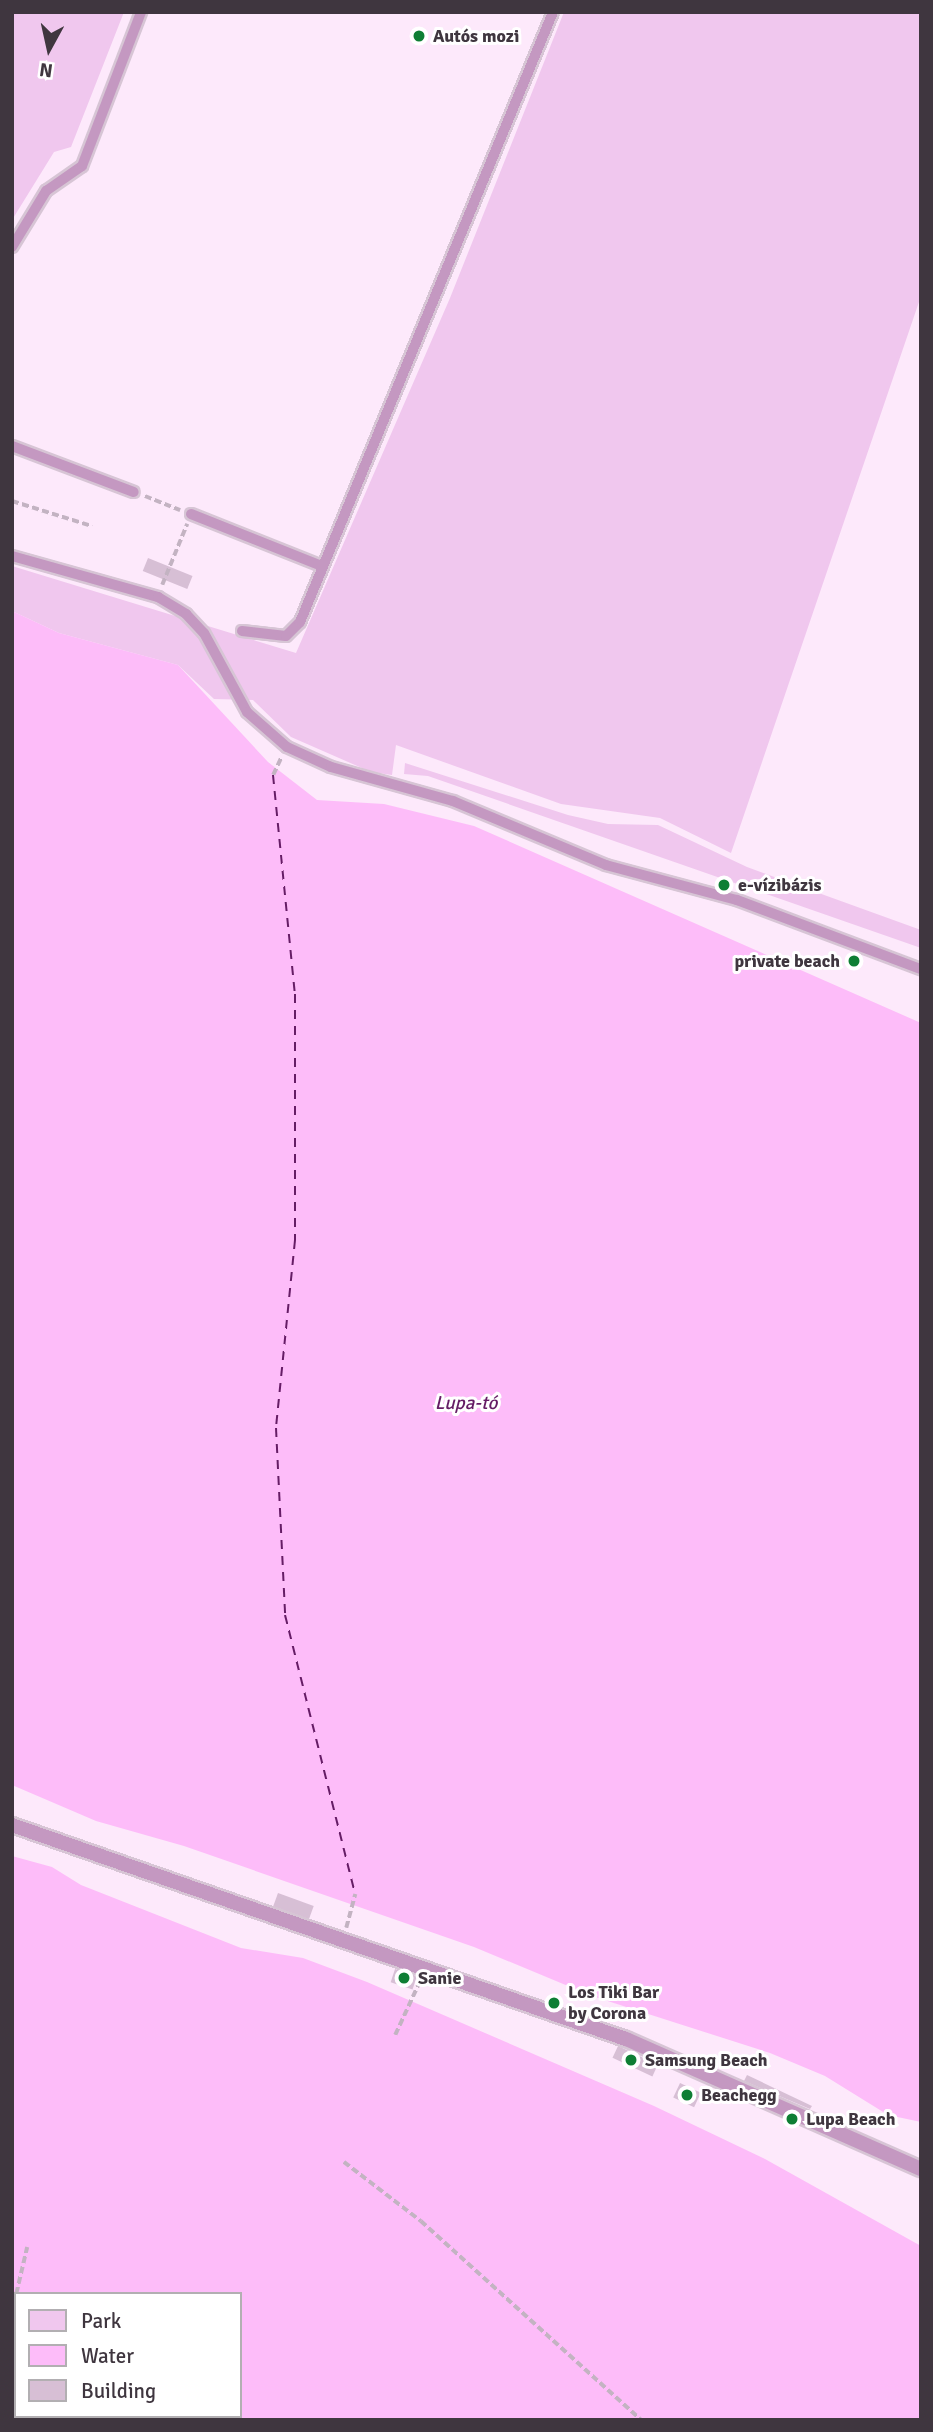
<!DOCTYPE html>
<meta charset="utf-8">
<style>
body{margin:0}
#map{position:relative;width:933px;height:2432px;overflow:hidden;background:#fde9fb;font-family:Signika,sans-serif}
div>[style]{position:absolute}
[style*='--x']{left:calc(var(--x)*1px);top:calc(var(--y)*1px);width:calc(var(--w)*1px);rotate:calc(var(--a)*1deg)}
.green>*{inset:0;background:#f0c7ee}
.water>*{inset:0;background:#fdbcf9}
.ferry>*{height:2px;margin-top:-1px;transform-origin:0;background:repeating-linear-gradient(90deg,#651c65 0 9px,transparent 0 16px)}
.building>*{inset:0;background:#d7bfd5;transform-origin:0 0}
.path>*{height:3.5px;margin-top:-1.75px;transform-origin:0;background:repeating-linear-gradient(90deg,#c3b3c2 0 7px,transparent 0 10.5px)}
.roads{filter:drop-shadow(2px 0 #d7c5d5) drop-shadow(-2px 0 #d7c5d5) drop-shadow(0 2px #d7c5d5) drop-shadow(0 -2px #d7c5d5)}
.service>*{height:10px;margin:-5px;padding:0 5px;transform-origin:5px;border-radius:5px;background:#c498c1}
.pedestrian>*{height:14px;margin:-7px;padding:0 7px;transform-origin:7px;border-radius:7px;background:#c498c1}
.dots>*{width:19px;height:19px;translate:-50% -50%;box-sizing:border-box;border:4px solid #fff;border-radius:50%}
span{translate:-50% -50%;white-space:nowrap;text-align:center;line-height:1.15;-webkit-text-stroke:6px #fff;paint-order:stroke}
.poi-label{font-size:18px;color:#3f363f;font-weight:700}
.left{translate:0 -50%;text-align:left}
.right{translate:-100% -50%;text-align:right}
.water-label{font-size:19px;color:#651c65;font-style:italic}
.frame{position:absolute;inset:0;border:14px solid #3f363f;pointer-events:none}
.legend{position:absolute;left:14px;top:2292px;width:228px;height:126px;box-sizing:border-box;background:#fff;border:2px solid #b2afb2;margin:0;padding:9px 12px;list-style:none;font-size:21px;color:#3f363f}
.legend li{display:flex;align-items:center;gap:14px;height:35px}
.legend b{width:35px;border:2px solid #b2afb2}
.north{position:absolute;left:14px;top:14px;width:70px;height:70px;-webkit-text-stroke:5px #fff;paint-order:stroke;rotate:188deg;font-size:19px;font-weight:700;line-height:28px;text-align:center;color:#3f363f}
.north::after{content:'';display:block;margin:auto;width:24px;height:32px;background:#3f363f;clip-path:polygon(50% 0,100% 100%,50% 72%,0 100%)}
</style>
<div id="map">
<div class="green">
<div style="clip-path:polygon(12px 12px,124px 12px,71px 147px,54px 152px,12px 220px)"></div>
<div style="clip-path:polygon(564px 12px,921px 12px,921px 296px,731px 853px,660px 818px,561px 804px,396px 745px,392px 775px,371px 772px,291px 737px,253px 700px,214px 699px,178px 665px,59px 633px,12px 611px,12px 566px,296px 653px,450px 298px)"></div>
<div style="clip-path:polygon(405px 763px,568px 815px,608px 824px,658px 825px,747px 867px,921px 930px,921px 948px,428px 776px,404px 774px)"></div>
</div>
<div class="water">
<div style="clip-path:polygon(12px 611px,59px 633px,178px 665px,268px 762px,317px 800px,384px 804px,474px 826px,921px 1023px,921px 2122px,888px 2115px,825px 2076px,770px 2053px,592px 1996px,474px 1947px,184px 1846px,96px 1821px,12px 1785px)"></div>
<div style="clip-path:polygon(evenodd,12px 1856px,52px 1867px,81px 1885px,241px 1948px,303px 1958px,367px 1982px,654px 2106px,765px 2159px,921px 2246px,921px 2420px,12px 2420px,12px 1856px,16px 2294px,240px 2294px,240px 2416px,16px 2416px,16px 2294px)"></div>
</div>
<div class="ferry">
<div style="--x:273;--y:775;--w:220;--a:84.3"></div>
<div style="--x:295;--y:994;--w:246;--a:90"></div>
<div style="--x:295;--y:1240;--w:189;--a:95.8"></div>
<div style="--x:276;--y:1428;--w:187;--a:87.2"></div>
<div style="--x:285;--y:1615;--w:288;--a:75.9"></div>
</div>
<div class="building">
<div style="left:148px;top:558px;width:48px;height:14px;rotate:22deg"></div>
<div style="left:278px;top:1893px;width:38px;height:14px;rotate:20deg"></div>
<div style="left:395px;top:1969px;width:23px;height:14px;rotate:18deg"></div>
<div style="left:618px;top:2046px;width:44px;height:13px;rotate:25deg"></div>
<div style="clip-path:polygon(747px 2075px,812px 2106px,810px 2109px,744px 2081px)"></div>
<div style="left:680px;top:2083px;width:23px;height:16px;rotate:25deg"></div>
</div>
<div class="path">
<div style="--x:145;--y:496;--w:38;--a:22"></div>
<div style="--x:12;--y:501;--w:84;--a:17.4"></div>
<div style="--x:162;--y:585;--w:66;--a:-67.7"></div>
<div style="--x:273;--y:775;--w:19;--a:-65"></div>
<div style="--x:346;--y:1928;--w:35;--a:-75"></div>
<div style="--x:395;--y:2035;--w:57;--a:-65.2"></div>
<div style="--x:344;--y:2162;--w:97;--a:37.5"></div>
<div style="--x:421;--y:2221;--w:297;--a:42.1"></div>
<div style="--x:16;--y:2294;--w:48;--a:-76.8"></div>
<div style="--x:12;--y:2313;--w:19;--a:-78"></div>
</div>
<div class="roads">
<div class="service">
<div style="--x:12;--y:247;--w:66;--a:-58.7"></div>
<div style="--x:46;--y:191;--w:44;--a:-34.8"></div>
<div style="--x:82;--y:166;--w:165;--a:-69"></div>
<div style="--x:12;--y:446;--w:130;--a:20.7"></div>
<div style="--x:191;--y:514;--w:141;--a:21.7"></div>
<div style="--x:12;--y:556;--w:152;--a:15.7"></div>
<div style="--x:158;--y:597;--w:33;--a:31"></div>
<div style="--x:186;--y:614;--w:26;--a:47"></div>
<div style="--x:204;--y:633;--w:90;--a:61.4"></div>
<div style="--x:247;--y:712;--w:53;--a:41.2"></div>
<div style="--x:287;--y:747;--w:48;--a:24.4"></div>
<div style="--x:331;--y:767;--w:127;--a:15.6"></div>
<div style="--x:453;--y:801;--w:166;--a:22.7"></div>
<div style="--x:606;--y:865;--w:136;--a:15"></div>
<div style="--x:737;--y:900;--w:197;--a:20.6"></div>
<div style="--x:242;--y:631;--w:44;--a:6.5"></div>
<div style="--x:286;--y:636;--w:20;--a:-45"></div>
<div style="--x:300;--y:622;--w:660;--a:-67.47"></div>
</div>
<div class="pedestrian">
<div style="--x:12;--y:1825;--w:650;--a:19.22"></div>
<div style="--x:626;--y:2039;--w:322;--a:23.8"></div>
</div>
</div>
<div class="dots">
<div style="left:419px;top:36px;background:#0e7e34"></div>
<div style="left:724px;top:885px;background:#0e7e34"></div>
<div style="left:854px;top:961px;background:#0e7e34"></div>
<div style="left:404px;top:1978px;background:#0e7e34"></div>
<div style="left:554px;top:2003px;background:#0e7e34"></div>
<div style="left:631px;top:2060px;background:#0e7e34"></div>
<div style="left:687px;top:2095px;background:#0e7e34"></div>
<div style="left:792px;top:2119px;background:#0e7e34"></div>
</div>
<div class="poi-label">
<span class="left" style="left:433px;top:36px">Autós mozi</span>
<span class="left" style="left:738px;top:885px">e-vízibázis</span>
<span class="right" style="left:840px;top:961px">private beach</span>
<span class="left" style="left:418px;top:1978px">Sanie</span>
<span class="left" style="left:568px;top:2003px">Los Tiki Bar<br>by Corona</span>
<span class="left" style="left:645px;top:2060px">Samsung Beach</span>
<span class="left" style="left:701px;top:2095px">Beachegg</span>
<span class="left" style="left:806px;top:2119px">Lupa Beach</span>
</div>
<div class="water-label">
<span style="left:466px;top:1404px">Lupa-tó</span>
</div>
<div class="frame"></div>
<ul class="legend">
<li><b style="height:19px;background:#f0c7ee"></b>Park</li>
<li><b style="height:19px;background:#fdbcf9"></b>Water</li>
<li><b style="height:19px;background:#d7bfd5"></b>Building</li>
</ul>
<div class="north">N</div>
</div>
